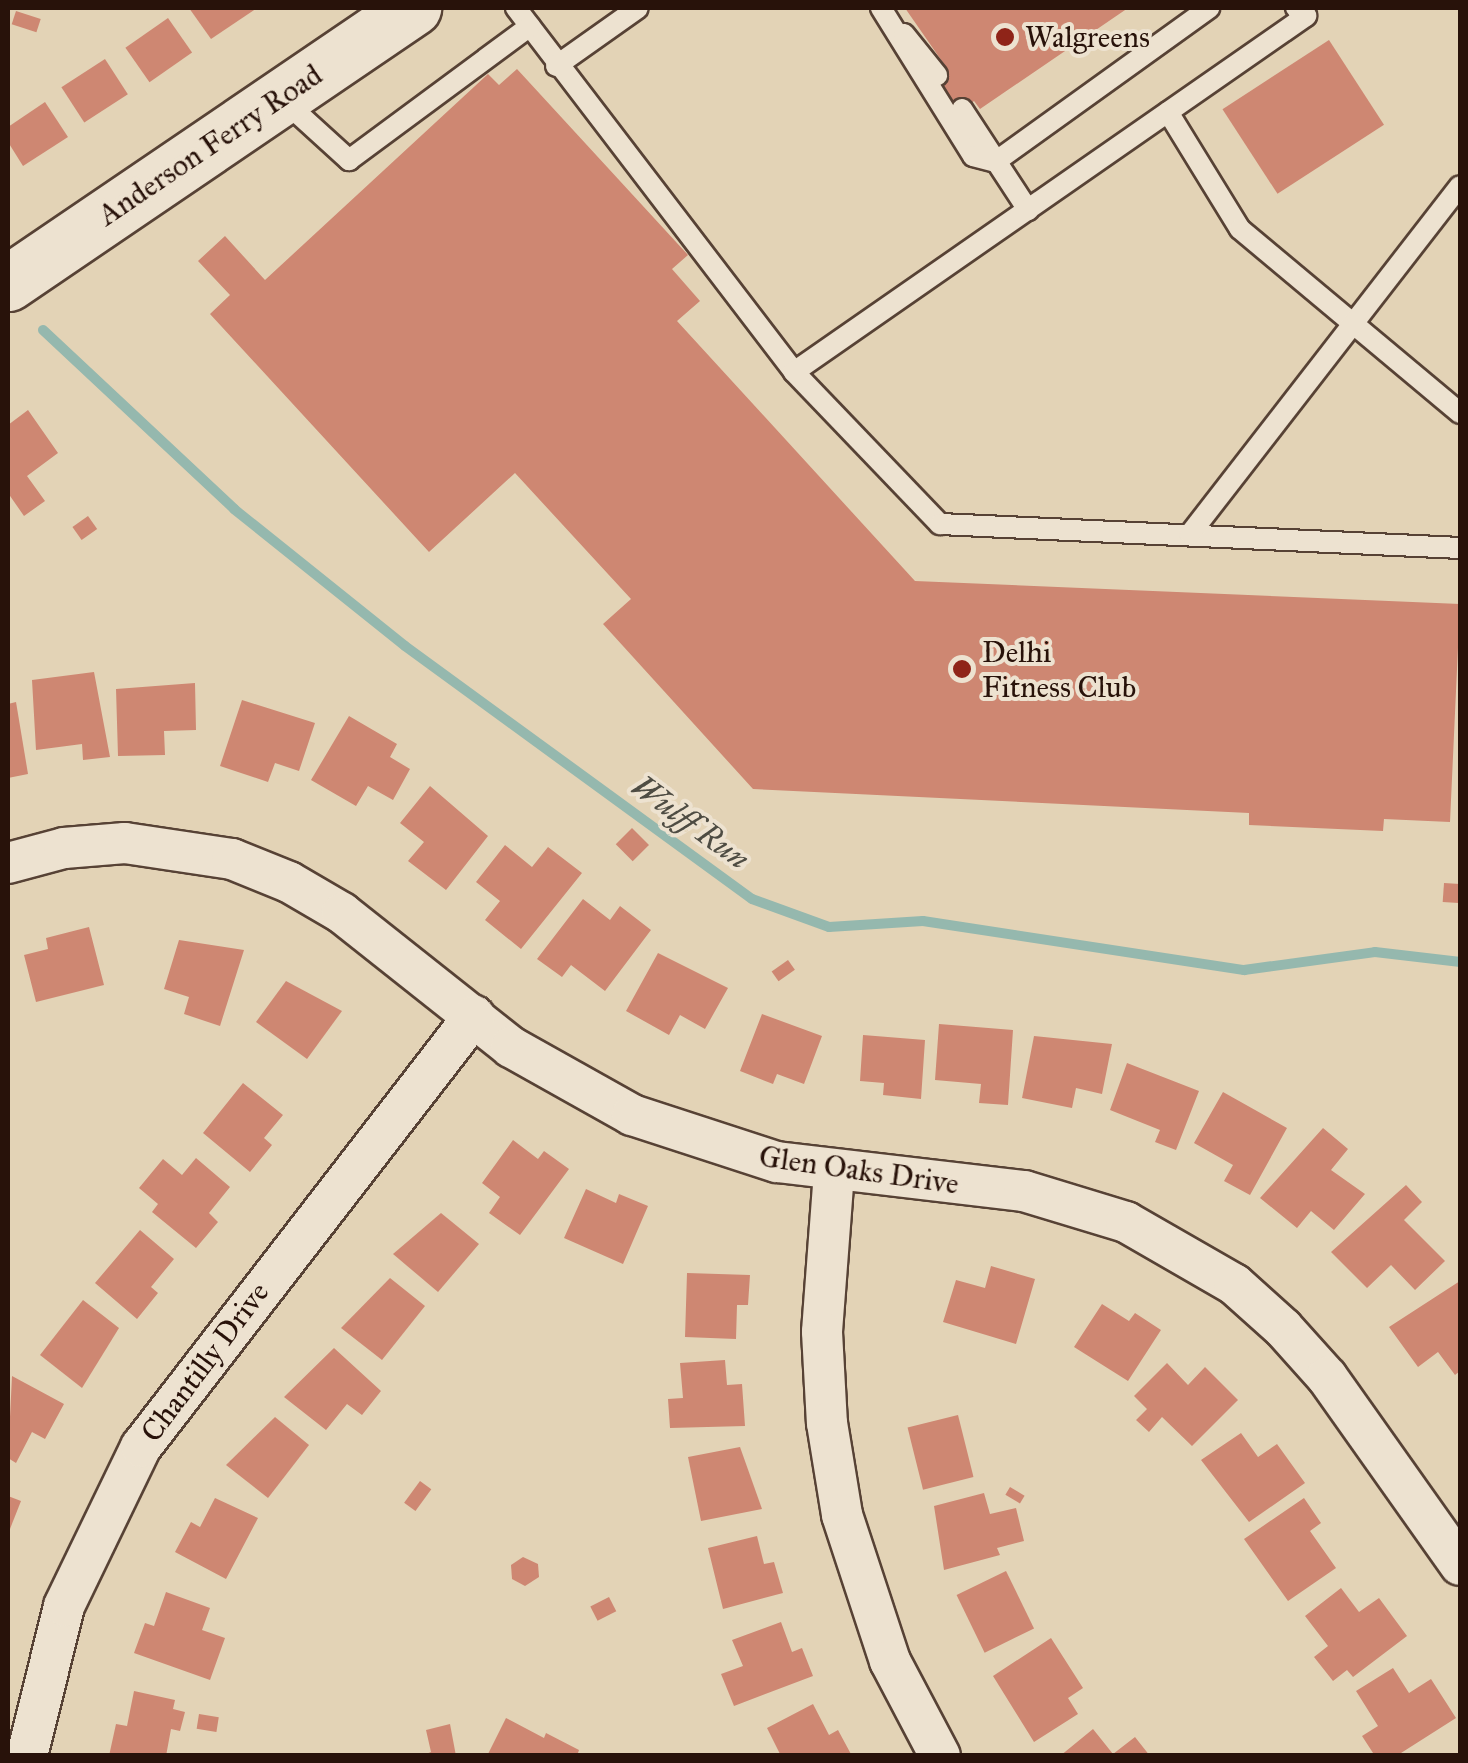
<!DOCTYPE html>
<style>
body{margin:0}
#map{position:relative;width:1468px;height:1763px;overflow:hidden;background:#e3d3b6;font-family:"IM FELL Great Primer",serif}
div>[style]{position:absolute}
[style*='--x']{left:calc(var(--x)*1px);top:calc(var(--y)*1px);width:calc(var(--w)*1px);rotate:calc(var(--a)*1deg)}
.stream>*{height:10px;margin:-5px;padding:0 5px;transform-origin:5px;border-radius:5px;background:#95b8ae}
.building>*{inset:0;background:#ce8772;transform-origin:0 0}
.roads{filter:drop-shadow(2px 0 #574235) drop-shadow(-2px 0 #574235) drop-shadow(0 2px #574235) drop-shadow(0 -2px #574235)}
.lane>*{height:20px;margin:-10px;padding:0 10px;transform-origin:10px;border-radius:10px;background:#ede2d0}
.street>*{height:40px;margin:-20px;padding:0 20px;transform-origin:20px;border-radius:20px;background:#ede2d0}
.secondary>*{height:55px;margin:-27.5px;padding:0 27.5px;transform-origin:27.5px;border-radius:27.5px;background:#ede2d0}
.dots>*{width:28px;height:28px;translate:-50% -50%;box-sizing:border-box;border:5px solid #ede2d0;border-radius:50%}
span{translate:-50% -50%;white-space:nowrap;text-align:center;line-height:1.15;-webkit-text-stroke:8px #ede2d0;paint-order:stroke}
.poi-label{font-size:30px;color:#28120a}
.left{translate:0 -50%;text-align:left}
.street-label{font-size:30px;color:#28120a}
.water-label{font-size:32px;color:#4e4c43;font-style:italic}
.frame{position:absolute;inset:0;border:10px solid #28120a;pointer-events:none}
</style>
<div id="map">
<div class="stream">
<div style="--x:43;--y:330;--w:262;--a:43.1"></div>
<div style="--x:234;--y:509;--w:219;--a:38.7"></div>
<div style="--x:405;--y:646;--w:429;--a:36.1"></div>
<div style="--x:752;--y:899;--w:82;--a:20"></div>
<div style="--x:829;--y:927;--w:94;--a:-3.7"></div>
<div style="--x:923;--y:921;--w:325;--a:8.7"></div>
<div style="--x:1244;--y:970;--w:132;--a:-7.8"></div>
<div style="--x:1375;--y:952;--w:86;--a:6.7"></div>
</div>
<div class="building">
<div style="clip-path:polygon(189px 8px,257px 8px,211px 39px)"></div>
<div style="clip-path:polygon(905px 8px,1128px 8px,980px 109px,974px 101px,951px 117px,927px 82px,946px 67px)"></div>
<div style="left:16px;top:11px;width:26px;height:14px;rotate:18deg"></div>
<div style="left:168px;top:18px;width:42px;height:52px;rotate:55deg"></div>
<div style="left:1329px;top:40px;width:101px;height:127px;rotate:57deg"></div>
<div style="left:105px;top:59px;width:42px;height:52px;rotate:57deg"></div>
<div style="clip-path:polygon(517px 69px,688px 255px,672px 269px,700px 301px,677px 321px,915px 581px,1460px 604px,1450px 822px,1384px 819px,1383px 831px,1249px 825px,1249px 813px,753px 789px,603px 624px,631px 599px,515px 473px,429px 552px,210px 314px,230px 295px,198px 261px,225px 236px,265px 280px,488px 74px,499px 85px)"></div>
<div style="clip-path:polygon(45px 102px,68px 137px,23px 166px,8px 142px,8px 127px)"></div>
<div style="clip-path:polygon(28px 410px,58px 453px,27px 476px,45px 501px,24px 516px,8px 493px,8px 425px)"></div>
<div style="left:88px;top:516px;width:16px;height:19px;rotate:55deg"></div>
<div style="clip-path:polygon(94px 672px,110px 757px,83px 760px,82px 744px,36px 750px,32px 680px)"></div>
<div style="clip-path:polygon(195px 683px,196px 730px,164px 731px,165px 755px,118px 756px,116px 689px)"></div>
<div style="clip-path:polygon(242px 700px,315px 723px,299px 771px,275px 763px,268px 782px,220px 766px)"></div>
<div style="clip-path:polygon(16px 702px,28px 774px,8px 778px,8px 704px)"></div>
<div style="clip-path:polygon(349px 716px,397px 744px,390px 757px,410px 769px,393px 800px,368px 786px,356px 806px,311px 780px)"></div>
<div style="clip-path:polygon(430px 786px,488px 836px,446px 890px,408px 861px,424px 842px,400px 823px)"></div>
<div style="left:632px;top:828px;width:24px;height:23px;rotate:45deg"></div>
<div style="clip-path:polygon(505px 845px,532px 867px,548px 847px,582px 873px,521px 949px,485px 920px,500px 901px,476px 882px)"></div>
<div style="left:1444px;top:883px;width:16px;height:19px;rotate:4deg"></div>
<div style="clip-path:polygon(583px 899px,610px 920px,620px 906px,651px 930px,605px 991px,571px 965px,562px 977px,537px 959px)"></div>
<div style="clip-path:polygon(89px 927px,104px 985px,36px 1002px,24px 955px,48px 949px,46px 938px)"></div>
<div style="clip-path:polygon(179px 940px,244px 950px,220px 1026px,184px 1014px,189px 997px,164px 989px)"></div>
<div style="clip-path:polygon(658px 953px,728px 988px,705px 1029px,680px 1015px,669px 1035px,626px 1011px)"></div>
<div style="left:788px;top:960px;width:12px;height:20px;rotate:55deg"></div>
<div style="clip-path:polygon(286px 981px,342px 1011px,307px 1059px,256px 1022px)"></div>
<div style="clip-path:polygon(762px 1014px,822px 1036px,804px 1084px,777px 1074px,773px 1084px,740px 1071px)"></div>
<div style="clip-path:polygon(939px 1024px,1013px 1030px,1008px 1105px,979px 1103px,981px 1084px,935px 1080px)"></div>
<div style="clip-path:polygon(863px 1035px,925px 1040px,921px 1099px,883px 1095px,884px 1083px,860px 1081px)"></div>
<div style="clip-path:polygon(1034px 1036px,1112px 1044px,1102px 1094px,1076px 1088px,1072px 1108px,1022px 1098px)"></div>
<div style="clip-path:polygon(1127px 1063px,1199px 1091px,1176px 1150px,1155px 1142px,1160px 1130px,1110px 1110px)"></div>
<div style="clip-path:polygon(243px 1083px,283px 1115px,264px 1138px,272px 1145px,250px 1172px,203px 1133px)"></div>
<div style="clip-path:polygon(1223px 1092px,1287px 1128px,1250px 1195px,1224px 1181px,1233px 1165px,1194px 1143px)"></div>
<div style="clip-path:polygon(1323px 1128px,1348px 1149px,1331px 1170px,1365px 1194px,1334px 1230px,1311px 1211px,1297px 1228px,1260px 1198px)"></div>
<div style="clip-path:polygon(513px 1140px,538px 1159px,544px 1151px,569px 1169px,520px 1235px,489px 1213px,500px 1197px,482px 1183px)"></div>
<div style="clip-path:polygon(196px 1158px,230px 1187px,209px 1213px,218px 1222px,196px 1248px,152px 1212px,158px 1204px,139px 1188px,163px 1159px,182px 1175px)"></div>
<div style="clip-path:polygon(1406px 1185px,1422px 1202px,1404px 1220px,1445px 1261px,1415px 1290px,1391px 1265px,1367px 1288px,1331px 1252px)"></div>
<div style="clip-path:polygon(586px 1189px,616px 1203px,619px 1194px,648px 1206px,623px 1264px,564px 1238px)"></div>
<div style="clip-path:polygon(441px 1213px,479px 1244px,438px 1292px,393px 1254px)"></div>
<div style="clip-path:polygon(140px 1230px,174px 1259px,151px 1287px,158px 1293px,137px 1319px,95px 1283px)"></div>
<div style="clip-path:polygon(991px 1266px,1035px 1279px,1016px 1344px,943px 1322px,956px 1280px,985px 1288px)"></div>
<div style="clip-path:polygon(687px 1273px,750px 1275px,748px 1305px,737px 1305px,736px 1339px,685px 1337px)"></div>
<div style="clip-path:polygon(390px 1278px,425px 1306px,382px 1360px,341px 1328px)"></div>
<div style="clip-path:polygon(1460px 1281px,1460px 1371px,1455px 1375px,1438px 1352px,1418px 1367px,1389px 1327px)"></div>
<div style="clip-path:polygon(83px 1300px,119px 1328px,82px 1388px,40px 1355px)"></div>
<div style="clip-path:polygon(1102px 1304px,1129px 1321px,1135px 1313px,1161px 1330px,1128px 1381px,1074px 1347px)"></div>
<div style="clip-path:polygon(334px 1348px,381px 1391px,362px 1415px,347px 1404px,326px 1430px,284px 1397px)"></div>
<div style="clip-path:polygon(725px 1360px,727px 1385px,742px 1384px,745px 1426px,670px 1428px,668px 1399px,683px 1398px,680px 1363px)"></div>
<div style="clip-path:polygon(1167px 1363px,1188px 1385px,1205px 1367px,1238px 1400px,1192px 1446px,1162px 1417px,1149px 1432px,1136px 1420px,1147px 1409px,1134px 1396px)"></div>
<div style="clip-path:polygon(12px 1376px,64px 1404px,45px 1439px,32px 1432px,16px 1463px,8px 1458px)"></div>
<div style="left:958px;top:1415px;width:64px;height:52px;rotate:76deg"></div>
<div style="clip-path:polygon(275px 1417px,309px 1445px,268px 1498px,226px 1465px)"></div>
<div style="clip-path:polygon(1241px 1433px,1258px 1457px,1277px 1444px,1305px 1483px,1249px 1522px,1201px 1460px)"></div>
<div style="clip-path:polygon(740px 1447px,762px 1509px,701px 1521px,688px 1457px)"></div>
<div style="left:420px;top:1481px;width:14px;height:27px;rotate:36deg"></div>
<div style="left:1010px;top:1487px;width:17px;height:9px;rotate:31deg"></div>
<div style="clip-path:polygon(984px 1493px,990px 1514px,1016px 1508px,1024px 1541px,997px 1548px,1000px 1555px,944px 1570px,934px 1506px)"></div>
<div style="clip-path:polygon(8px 1496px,21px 1501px,8px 1534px)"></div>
<div style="clip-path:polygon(215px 1498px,258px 1518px,226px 1579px,175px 1552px,191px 1522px,200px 1527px)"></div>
<div style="clip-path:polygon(1304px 1498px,1321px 1523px,1310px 1531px,1336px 1568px,1288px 1601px,1244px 1539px)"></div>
<div style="clip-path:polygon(757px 1536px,764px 1564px,774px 1562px,783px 1593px,723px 1609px,708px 1548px)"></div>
<div style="clip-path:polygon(523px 1557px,538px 1564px,539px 1577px,525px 1586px,512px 1579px,511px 1565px)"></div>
<div style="left:1006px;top:1571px;width:64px;height:55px;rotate:64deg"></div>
<div style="clip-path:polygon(1341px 1588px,1359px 1612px,1379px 1598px,1407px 1636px,1353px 1677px,1347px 1670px,1333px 1681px,1314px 1657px,1328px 1646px,1305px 1616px)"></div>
<div style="clip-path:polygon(166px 1592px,210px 1608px,202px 1630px,225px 1638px,210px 1680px,134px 1653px,145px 1623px,154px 1626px)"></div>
<div style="left:609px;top:1597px;width:16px;height:21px;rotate:63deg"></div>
<div style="clip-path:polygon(781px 1622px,792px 1652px,802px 1648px,813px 1676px,734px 1706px,721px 1674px,743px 1666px,732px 1640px)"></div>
<div style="clip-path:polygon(1051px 1638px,1083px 1688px,1068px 1698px,1078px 1714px,1034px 1742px,993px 1676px)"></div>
<div style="clip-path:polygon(1393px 1668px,1409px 1693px,1431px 1679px,1456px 1718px,1401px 1753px,1375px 1756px,1362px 1736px,1378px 1726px,1356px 1691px)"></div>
<div style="clip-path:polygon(134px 1691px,175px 1700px,173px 1709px,185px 1712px,180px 1731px,171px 1729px,166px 1756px,109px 1756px,116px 1724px,127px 1726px)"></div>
<div style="clip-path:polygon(813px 1704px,829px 1735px,838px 1730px,852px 1756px,781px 1756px,767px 1728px)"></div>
<div style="left:199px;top:1714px;width:20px;height:15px;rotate:9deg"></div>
<div style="clip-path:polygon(506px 1718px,544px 1738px,546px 1733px,579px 1750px,577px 1756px,487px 1756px)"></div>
<div style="clip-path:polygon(450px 1724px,456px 1756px,421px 1756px,431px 1752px,426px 1730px)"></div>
<div style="clip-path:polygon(1093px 1729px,1113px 1754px,1135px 1737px,1150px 1756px,1060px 1756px)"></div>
</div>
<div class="roads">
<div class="lane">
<div style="--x:516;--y:8;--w:458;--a:52.6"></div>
<div style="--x:794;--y:372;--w:211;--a:46.2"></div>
<div style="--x:940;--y:524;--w:521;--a:2.64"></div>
<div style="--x:881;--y:8;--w:174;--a:58.1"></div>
<div style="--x:973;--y:156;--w:23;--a:15"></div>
<div style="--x:995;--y:162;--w:264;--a:-35.7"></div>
<div style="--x:904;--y:34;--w:53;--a:51.2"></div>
<div style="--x:556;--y:66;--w:100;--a:-35.3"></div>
<div style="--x:282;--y:99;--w:91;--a:42.3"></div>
<div style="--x:349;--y:160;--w:225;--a:-36.5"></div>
<div style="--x:962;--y:109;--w:121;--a:56.8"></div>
<div style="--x:1168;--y:112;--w:137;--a:58.4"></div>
<div style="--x:1240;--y:229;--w:287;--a:39.9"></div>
<div style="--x:794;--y:372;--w:624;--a:-34.81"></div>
<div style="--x:1306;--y:16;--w:13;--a:-141"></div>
<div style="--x:1190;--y:534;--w:440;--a:-52.2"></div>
</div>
<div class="street">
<div style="--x:8;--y:863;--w:58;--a:-15"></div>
<div style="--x:64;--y:848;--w:61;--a:-4.7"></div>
<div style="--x:125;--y:843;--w:108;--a:8.5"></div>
<div style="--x:232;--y:859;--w:61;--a:22"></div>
<div style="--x:289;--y:882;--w:61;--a:30.3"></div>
<div style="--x:342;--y:913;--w:216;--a:38.4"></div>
<div style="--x:511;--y:1047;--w:139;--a:29.3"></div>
<div style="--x:632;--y:1115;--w:152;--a:18"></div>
<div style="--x:777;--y:1162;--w:249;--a:6.7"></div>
<div style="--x:1024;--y:1191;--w:107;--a:16.9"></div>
<div style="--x:1126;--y:1222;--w:125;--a:29.9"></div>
<div style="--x:1234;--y:1284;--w:66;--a:41.9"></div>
<div style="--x:1283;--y:1328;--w:66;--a:48.1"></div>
<div style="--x:1327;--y:1377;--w:230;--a:54.7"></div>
<div style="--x:834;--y:1172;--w:160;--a:94.3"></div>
<div style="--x:822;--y:1332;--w:91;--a:86.9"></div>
<div style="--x:827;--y:1423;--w:93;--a:80.7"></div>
<div style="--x:842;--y:1515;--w:154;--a:71.8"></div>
<div style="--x:890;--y:1661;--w:107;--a:62.2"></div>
<div style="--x:27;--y:1756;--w:154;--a:-76.1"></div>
<div style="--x:64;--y:1606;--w:177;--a:-64.2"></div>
<div style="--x:141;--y:1447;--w:545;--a:-52.31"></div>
</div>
<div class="secondary">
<div style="--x:8;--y:283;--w:490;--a:-34.2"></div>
</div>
</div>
<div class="dots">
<div style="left:1005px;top:37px;background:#8f2418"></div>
<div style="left:962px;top:669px;background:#8f2418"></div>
</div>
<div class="poi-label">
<span class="left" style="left:1025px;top:37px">Walgreens</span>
<span class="left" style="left:982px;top:669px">Delhi<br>Fitness Club</span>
</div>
<div class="street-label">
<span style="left:210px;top:145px;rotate:-34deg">Anderson Ferry Road</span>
<span style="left:859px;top:1170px;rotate:8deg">Glen Oaks Drive</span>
<span style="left:205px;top:1362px;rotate:-53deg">Chantilly Drive</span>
</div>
<div class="water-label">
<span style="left:690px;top:823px;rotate:36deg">Wulff Run</span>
</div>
<div class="frame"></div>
</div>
